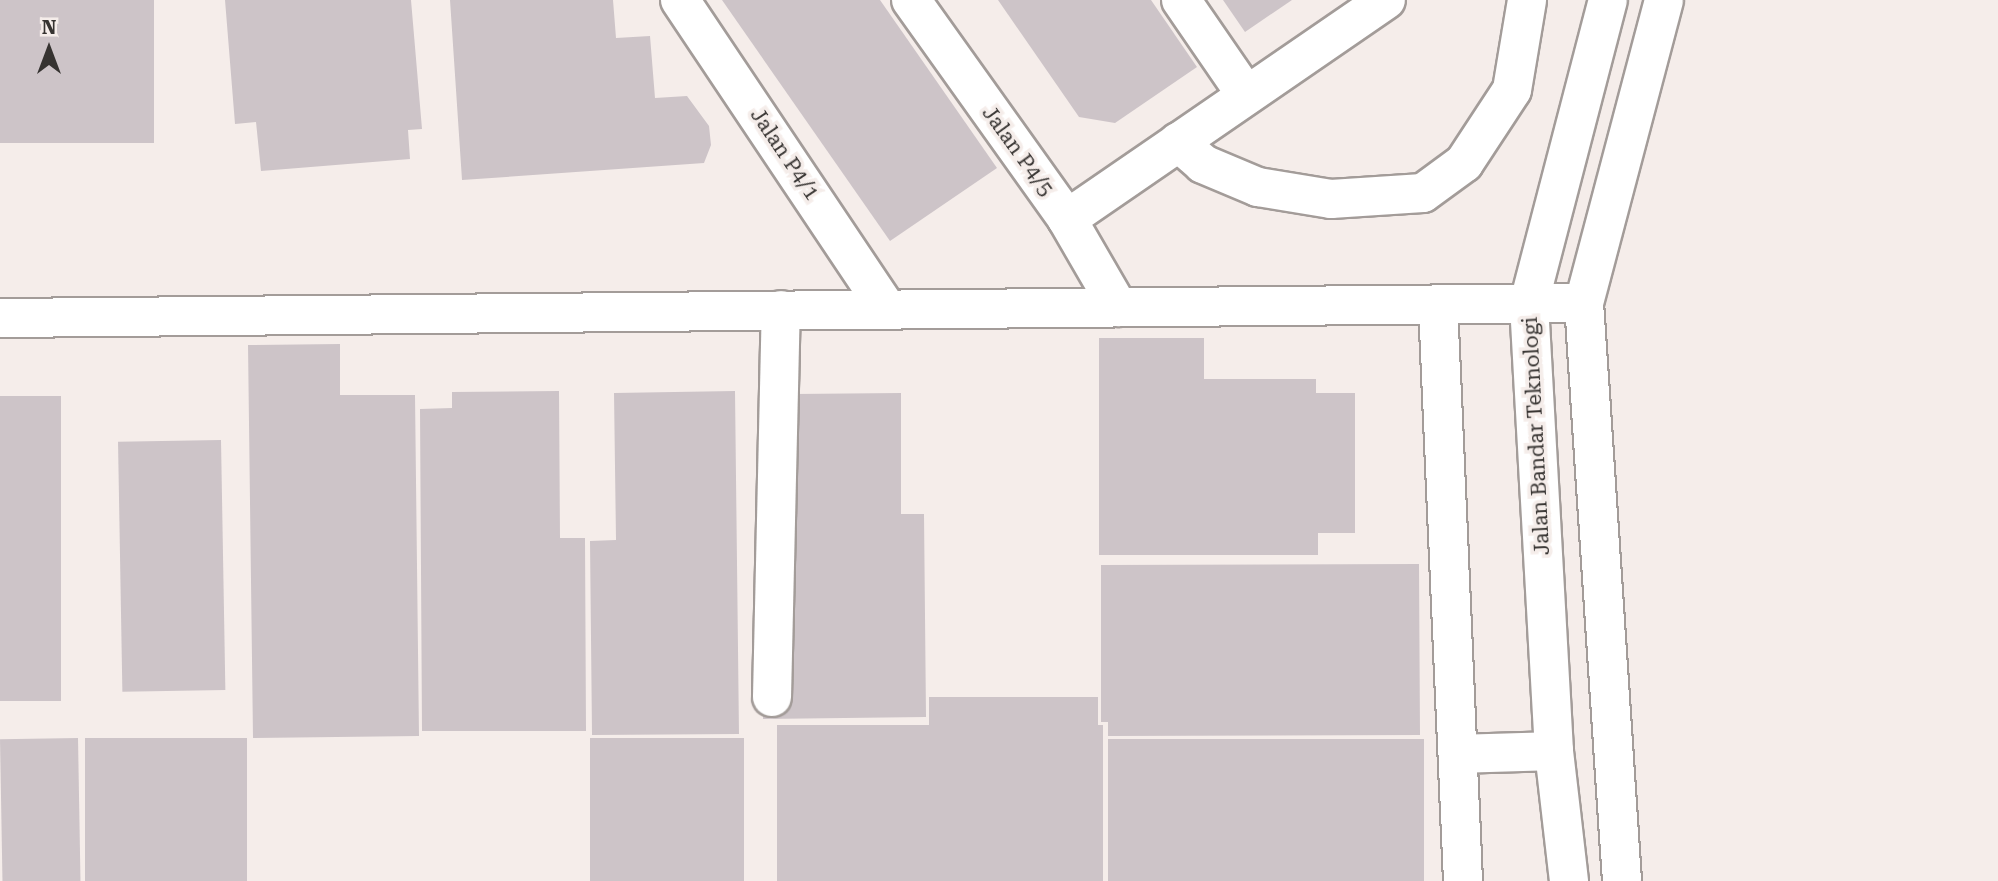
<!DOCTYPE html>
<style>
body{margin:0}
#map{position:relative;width:1998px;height:881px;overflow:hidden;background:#f5edea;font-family:"Roboto Serif",serif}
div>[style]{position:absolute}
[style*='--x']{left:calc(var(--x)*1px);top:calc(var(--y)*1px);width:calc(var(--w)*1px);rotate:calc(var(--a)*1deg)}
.building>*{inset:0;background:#cdc4c8;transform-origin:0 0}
.roads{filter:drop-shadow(2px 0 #a39c99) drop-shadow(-2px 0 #a39c99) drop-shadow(0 2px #a39c99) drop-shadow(0 -2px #a39c99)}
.minor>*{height:38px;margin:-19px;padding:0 19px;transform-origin:19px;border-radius:19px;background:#fff}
span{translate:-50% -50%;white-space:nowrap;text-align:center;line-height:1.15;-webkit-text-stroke:7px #f5edea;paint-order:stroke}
.street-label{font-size:21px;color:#363331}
.north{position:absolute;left:14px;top:14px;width:70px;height:70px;-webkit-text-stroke:5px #f5edea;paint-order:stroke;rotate:0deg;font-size:19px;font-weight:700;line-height:28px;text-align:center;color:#363331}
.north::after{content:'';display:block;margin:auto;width:24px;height:32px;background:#363331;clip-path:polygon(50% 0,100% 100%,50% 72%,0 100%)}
</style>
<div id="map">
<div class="building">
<div style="left:0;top:0;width:154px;height:143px"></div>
<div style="clip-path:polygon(225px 0,411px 0,422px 129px,408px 130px,410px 159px,261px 171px,256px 122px,235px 124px)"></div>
<div style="clip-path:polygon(450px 0,613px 0,616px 38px,650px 36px,655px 98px,687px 96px,709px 126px,711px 145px,704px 163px,462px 180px)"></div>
<div style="clip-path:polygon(722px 0,880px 0,997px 168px,890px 241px)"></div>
<div style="clip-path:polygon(998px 0,1151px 0,1197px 67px,1115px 123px,1079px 117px)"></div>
<div style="clip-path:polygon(1223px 0,1292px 0,1245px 32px)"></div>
<div style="clip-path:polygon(1099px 338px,1204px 338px,1204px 379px,1316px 379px,1316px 393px,1355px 393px,1355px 533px,1318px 533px,1318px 555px,1099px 555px)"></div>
<div style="clip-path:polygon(340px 344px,340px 395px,415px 395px,419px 736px,253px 738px,248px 345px)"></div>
<div style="clip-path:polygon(559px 391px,560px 538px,585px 538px,586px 731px,422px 731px,420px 409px,452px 408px,452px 392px)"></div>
<div style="clip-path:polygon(735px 391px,739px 734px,592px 735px,590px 541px,616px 540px,614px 393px)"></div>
<div style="clip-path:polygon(901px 393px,901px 514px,924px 514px,926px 717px,763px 719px,762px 589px,795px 589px,794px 394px)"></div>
<div style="left:61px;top:396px;width:305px;height:61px;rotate:90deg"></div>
<div style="left:221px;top:440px;width:250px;height:103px;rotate:89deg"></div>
<div style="clip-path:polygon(1419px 564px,1420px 735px,1108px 736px,1108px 722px,1101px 722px,1101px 565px)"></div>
<div style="clip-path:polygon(929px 697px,1098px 697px,1098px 725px,1103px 725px,1103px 881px,777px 881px,777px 725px,929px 725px)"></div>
<div style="left:78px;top:738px;width:143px;height:78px;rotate:89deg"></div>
<div style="left:247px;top:738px;width:143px;height:162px;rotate:90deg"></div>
<div style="left:744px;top:738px;width:143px;height:154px;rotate:90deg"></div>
<div style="left:1108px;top:739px;width:316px;height:142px"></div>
</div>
<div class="roads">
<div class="minor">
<div style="--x:680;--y:0;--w:372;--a:56.2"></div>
<div style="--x:911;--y:0;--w:269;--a:54.5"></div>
<div style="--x:1067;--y:219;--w:102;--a:59.9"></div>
<div style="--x:1181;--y:0;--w:113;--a:55.5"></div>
<div style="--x:1178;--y:142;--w:33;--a:41"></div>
<div style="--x:1203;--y:164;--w:60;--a:22.7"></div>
<div style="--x:1258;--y:187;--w:74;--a:9.3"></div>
<div style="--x:1331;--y:199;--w:92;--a:-3.7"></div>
<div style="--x:1423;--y:193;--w:51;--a:-36.2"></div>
<div style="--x:1464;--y:163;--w:87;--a:-56.7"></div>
<div style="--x:1512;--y:90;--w:91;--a:-80.5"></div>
<div style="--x:1067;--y:219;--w:387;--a:-34.5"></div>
<div style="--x:1438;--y:304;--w:578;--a:87.52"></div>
<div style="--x:0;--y:318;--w:1584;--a:-0.54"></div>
<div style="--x:772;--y:697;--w:387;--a:-88.7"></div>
<div style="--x:1458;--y:754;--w:96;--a:-1.8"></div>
<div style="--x:1569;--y:881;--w:131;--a:-96.6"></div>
<div style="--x:1554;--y:751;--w:449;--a:-93.2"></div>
<div style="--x:1529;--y:303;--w:313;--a:-75.4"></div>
<div style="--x:1622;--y:881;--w:579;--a:-93.76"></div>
<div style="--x:1584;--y:303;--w:313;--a:-75.2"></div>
</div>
</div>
<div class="street-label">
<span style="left:1018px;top:151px;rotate:54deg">Jalan P4/5</span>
<span style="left:785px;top:154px;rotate:56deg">Jalan P4/1</span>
<span style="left:1536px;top:436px;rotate:-93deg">Jalan Bandar Teknologi</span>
</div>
<div class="north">N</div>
</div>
